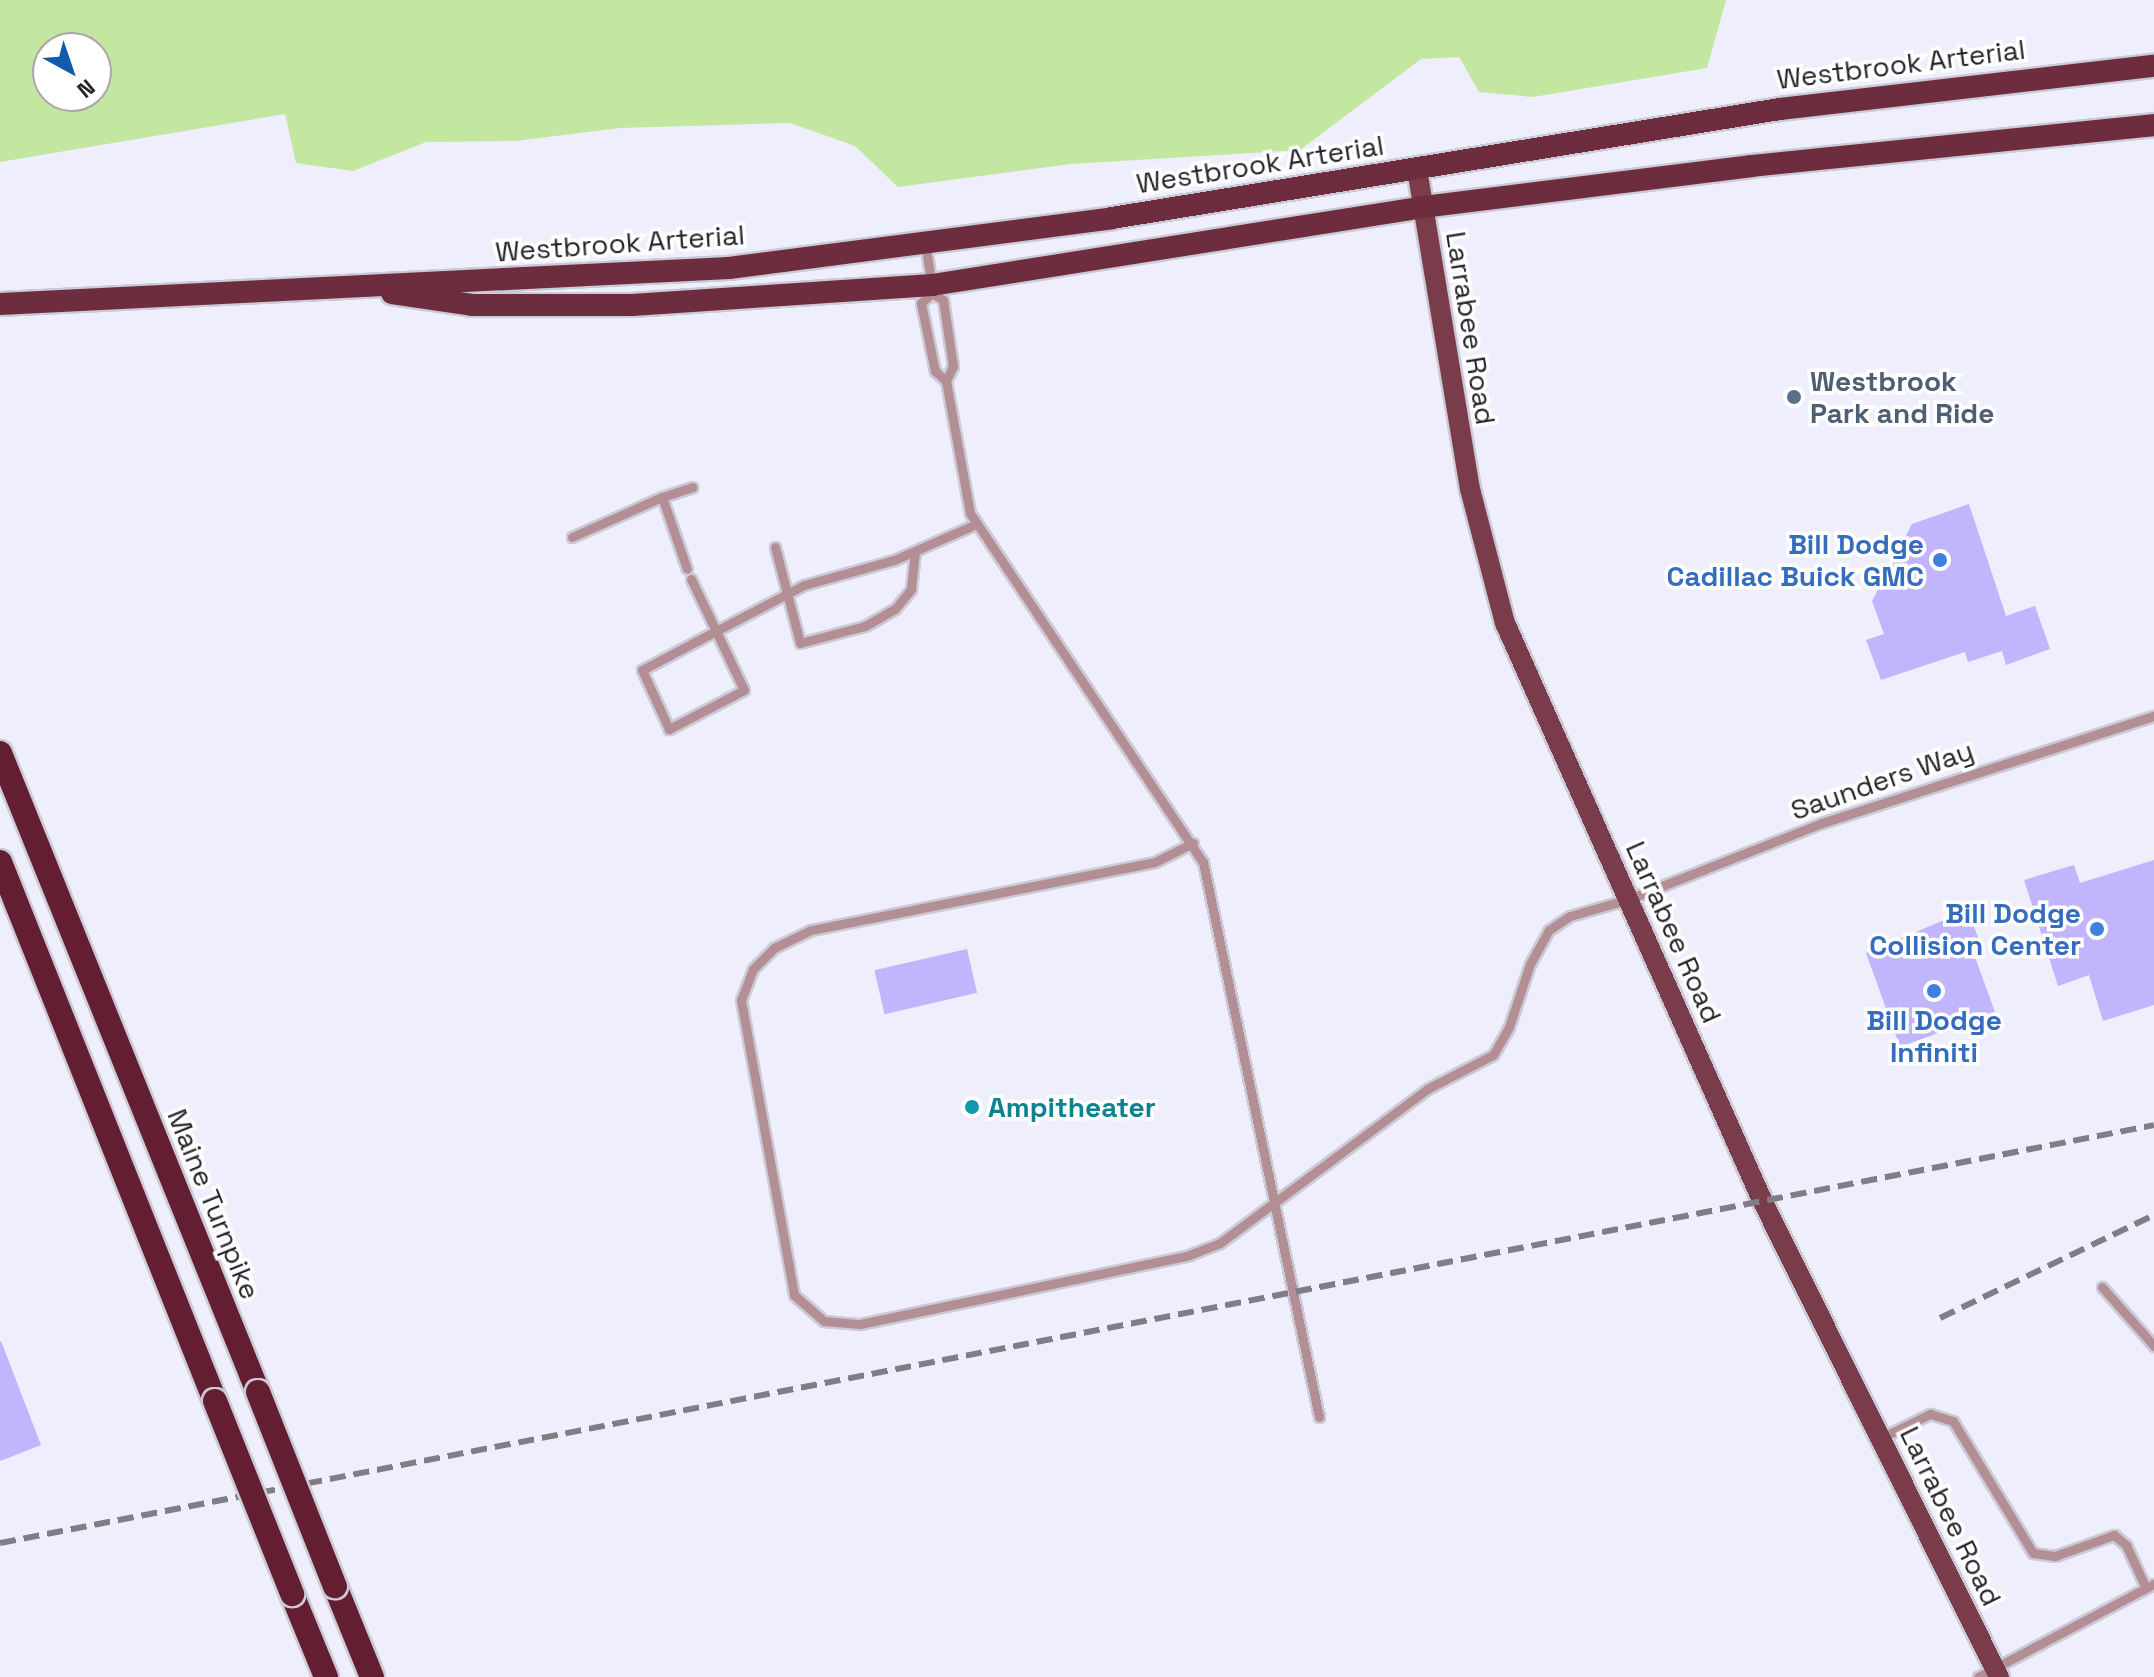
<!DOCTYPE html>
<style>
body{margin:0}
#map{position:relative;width:2154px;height:1677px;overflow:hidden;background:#efeefc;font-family:"Space Grotesk",sans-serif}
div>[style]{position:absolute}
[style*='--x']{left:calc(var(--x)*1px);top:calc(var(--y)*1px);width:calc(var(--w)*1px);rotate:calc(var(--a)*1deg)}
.green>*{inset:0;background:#c3e7a1}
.building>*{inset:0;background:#c1b5fe;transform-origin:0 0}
.roads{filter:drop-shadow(2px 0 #cbcad6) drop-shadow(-2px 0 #cbcad6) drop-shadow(0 2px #cbcad6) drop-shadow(0 -2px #cbcad6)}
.service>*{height:9px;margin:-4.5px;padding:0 4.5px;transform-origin:4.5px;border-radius:4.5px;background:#b38e94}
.primary>*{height:20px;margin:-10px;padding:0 10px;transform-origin:10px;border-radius:10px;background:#7a3c4b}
.trunk>*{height:22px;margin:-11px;padding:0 11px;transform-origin:11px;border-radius:11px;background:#6e2d3e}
.motorway>*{height:24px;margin:-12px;padding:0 12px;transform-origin:12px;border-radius:12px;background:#631e32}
.rail>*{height:6px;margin-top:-3px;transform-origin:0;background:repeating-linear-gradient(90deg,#7f7e87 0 16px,transparent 0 24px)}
.bridges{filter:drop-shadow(2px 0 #cbcad6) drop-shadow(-2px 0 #cbcad6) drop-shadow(0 2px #cbcad6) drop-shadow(0 -2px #cbcad6)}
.motorway-bridge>*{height:24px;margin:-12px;padding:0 12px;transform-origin:12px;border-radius:12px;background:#631e32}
.dots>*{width:22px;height:22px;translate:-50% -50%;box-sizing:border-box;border:4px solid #fff;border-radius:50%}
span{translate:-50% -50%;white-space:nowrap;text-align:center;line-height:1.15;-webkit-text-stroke:7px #fff;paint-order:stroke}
.street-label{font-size:28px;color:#252429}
.service-label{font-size:28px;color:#4e5e75;font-weight:700}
.left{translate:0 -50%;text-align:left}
.shop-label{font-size:28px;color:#366cbe;font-weight:700}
.right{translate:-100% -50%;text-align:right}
.culture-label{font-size:28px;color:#0d838f;font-weight:700}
.north{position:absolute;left:32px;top:32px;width:80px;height:80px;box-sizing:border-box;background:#fff;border:2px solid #a8a7a9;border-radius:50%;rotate:140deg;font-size:22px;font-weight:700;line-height:32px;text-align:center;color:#252429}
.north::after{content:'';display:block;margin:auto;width:28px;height:36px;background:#105cab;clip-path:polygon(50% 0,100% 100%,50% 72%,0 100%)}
</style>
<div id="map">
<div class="green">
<div style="clip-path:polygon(evenodd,0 0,1726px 0,1707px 68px,1533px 97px,1479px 92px,1459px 57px,1421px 59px,1300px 150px,1071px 164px,898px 187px,855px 146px,790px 123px,620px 128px,515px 141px,426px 142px,353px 171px,296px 163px,285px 114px,0 162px,0 0,48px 48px,96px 48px,96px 96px,48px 96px,48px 48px)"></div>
</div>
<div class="building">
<div style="clip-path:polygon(1969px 504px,2006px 616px,2035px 606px,2050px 649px,2006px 665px,2002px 651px,1968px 662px,1965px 652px,1881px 680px,1866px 640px,1884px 634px,1872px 601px,1912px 524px)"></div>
<div style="clip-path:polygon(2154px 860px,2154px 1005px,2103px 1021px,2089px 975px,2058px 986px,2024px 880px,2074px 865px,2080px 883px)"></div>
<div style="clip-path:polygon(1968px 910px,1984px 954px,1975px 957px,1995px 1012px,1900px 1047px,1866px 953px)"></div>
<div style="left:967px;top:949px;width:45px;height:95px;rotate:77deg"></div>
<div style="clip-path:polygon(1px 1341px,41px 1445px,0 1461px,0 1342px)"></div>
</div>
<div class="roads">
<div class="service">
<div style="--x:925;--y:243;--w:44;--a:80.8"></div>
<div style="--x:932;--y:293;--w:13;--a:32"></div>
<div style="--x:943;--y:300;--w:67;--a:81.4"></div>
<div style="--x:953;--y:366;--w:17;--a:115"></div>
<div style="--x:946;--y:381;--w:134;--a:79.7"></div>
<div style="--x:970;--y:513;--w:420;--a:56.3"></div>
<div style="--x:1203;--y:862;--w:567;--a:78.19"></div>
<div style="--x:932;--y:293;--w:15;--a:138"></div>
<div style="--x:921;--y:303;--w:69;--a:78.4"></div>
<div style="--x:935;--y:371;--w:15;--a:42"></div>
<div style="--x:662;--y:497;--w:32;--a:-18"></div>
<div style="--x:572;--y:537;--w:98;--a:-24"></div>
<div style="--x:662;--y:497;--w:76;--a:70.9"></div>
<div style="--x:775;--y:547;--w:99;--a:75.4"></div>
<div style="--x:800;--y:643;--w:67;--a:-14.7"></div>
<div style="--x:865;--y:626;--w:34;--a:-30"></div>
<div style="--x:895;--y:609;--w:26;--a:-51"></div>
<div style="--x:911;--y:589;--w:37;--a:-84"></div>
<div style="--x:691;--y:579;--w:58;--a:64.3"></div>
<div style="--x:716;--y:631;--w:65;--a:64.6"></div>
<div style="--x:744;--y:690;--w:85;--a:152.5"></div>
<div style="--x:669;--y:729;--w:65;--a:-114.6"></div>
<div style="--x:642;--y:670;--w:84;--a:-27.8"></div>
<div style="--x:716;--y:631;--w:99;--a:-27.6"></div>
<div style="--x:804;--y:585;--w:93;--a:-15.5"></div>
<div style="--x:894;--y:560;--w:90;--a:-23.7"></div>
<div style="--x:1193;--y:843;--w:42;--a:153.4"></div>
<div style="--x:1155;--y:862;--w:351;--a:168.8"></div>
<div style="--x:811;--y:930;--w:41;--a:154.1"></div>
<div style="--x:774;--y:948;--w:30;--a:135"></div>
<div style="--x:753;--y:969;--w:33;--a:111"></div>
<div style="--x:741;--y:1000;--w:300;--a:79.8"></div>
<div style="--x:794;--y:1295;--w:40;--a:41"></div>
<div style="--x:824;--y:1321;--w:36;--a:5"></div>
<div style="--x:860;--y:1324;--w:336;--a:-11.8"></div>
<div style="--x:1189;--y:1255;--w:33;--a:-21"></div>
<div style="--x:1220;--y:1243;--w:258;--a:-36.6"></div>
<div style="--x:1427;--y:1089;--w:74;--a:-27.3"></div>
<div style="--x:1493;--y:1055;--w:32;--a:-60"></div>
<div style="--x:1509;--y:1027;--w:66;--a:-71.6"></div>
<div style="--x:1530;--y:964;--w:39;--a:-61"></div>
<div style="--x:1549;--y:930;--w:25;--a:-34"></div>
<div style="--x:1570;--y:916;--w:61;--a:-16.1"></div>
<div style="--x:1629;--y:899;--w:207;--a:-21.5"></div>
<div style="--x:1822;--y:823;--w:349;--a:-17.9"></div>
<div style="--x:2102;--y:1287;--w:79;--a:48.6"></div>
<div style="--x:1881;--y:1438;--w:55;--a:-26.1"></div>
<div style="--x:1930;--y:1414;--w:24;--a:17"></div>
<div style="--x:1953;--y:1421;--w:154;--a:58.8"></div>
<div style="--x:2033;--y:1553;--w:22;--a:8"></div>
<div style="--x:2055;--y:1556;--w:63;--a:-19.6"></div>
<div style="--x:2114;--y:1535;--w:16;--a:40"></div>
<div style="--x:2126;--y:1545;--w:47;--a:65.1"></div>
<div style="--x:1978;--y:1677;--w:199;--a:-27.9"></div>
</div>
<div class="primary">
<div style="--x:1417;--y:169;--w:324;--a:80.6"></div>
<div style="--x:1470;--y:489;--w:138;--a:75.4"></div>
<div style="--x:1505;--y:623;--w:632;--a:65.99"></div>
<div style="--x:1762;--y:1200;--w:533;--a:63.58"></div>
</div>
<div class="trunk">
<div style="--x:392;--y:293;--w:81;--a:8.5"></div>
<div style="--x:472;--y:305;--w:160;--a:0"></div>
<div style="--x:632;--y:305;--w:301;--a:-3.8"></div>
<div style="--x:932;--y:285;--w:497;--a:-9"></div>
<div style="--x:1423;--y:207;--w:331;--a:-7.1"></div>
<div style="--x:1751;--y:166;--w:405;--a:-5.8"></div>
<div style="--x:0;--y:304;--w:730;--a:-2.83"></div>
<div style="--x:729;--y:268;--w:386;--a:-7.4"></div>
<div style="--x:1112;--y:218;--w:677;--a:-9.27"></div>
<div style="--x:1780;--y:109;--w:376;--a:-6.6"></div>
</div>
<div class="motorway">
<div style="--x:0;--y:753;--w:689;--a:68.01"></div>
<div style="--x:0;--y:862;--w:580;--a:68.25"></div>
<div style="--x:335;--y:1586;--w:98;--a:67.9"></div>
<div style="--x:292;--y:1594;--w:90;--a:67.7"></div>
</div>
</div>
<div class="rail">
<div style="--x:1940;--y:1318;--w:237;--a:-25.7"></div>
<div style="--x:0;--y:1543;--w:2194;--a:-10.98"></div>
</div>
<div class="bridges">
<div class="motorway-bridge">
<div style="--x:258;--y:1392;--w:209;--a:68.4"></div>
<div style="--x:215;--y:1401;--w:208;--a:68.2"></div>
</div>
</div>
<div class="dots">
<div style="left:1794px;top:397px;background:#5c6f8a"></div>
<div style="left:1940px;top:560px;background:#3f7fe0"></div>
<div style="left:2097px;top:929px;background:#3f7fe0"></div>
<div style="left:1934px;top:991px;background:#3f7fe0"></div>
<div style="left:972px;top:1107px;background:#0f9aa8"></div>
</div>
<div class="street-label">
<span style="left:1901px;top:64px;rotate:-7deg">Westbrook Arterial</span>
<span style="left:1260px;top:164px;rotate:-9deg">Westbrook Arterial</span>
<span style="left:620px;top:243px;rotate:-4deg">Westbrook Arterial</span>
<span style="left:1471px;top:328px;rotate:81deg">Larrabee Road</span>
<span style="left:1882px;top:780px;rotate:-19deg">Saunders Way</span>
<span style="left:1674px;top:932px;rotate:66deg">Larrabee Road</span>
<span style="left:214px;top:1204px;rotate:68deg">Maine Turnpike</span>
<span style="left:1951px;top:1516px;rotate:64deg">Larrabee Road</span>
</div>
<div class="service-label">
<span class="left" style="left:1810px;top:397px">Westbrook<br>Park and Ride</span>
</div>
<div class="shop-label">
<span class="right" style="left:1924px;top:560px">Bill Dodge<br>Cadillac Buick GMC</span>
<span class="right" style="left:2081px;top:929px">Bill Dodge<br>Collision Center</span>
<span style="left:1934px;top:1036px">Bill Dodge<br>Infiniti</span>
</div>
<div class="culture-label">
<span class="left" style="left:988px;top:1107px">Ampitheater</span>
</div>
<div class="north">N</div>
</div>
